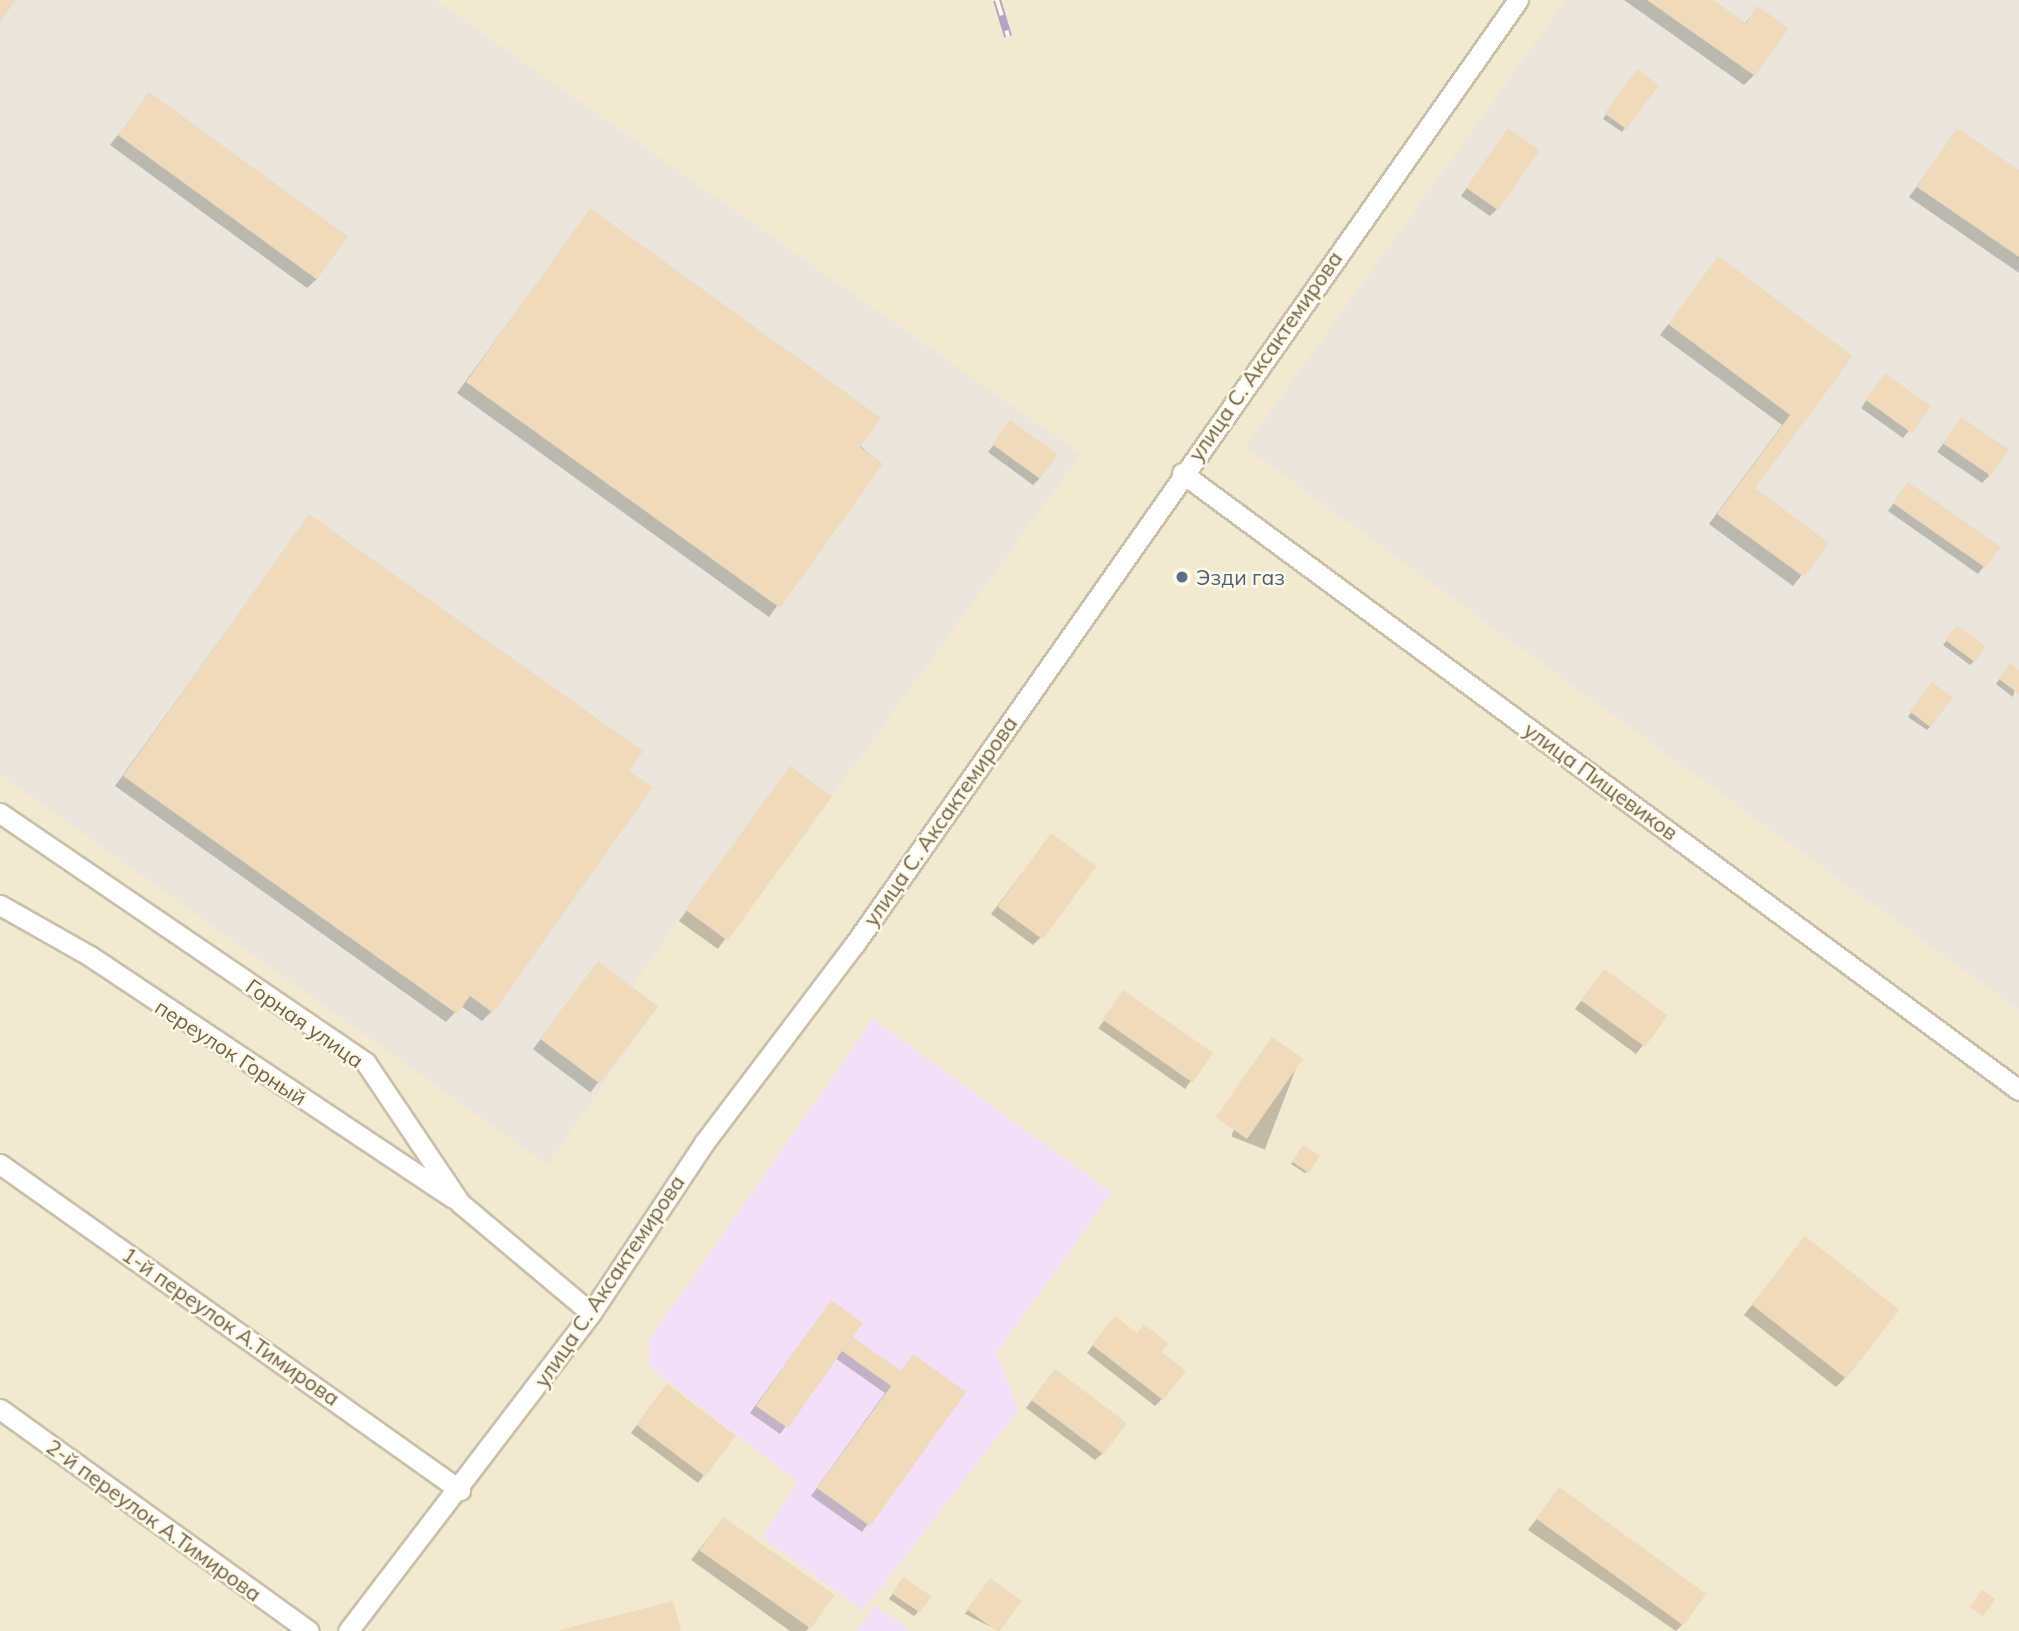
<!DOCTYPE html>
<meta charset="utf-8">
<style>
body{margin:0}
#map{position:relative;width:2019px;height:1631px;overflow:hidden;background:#fbf6e2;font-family:Mulish,sans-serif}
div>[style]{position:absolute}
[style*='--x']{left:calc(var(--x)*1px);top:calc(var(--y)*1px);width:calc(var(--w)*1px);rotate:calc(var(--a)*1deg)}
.residential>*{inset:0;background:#f2e9d1;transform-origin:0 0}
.industrial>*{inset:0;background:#eae6dd}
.education>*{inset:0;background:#f3dff7}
.shadow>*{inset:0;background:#0003;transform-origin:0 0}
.building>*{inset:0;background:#efdabb;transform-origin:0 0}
.roads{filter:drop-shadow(2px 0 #cbbfaa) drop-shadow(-2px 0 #cbbfaa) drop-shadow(0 2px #cbbfaa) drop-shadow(0 -2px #cbbfaa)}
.minor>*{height:19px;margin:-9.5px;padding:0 9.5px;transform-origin:9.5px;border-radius:9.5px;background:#fff}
.rail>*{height:8px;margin-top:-4px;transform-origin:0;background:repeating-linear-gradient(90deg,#fefae8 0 16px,#baa2c3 0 32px);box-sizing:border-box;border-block:2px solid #baa2c3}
.dots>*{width:19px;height:19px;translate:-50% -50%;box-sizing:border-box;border:4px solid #fefae8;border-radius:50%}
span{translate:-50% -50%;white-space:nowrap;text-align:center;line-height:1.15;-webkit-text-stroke:5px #fefae8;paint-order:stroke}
.street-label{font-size:21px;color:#71604a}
.service-label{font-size:21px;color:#4e5e75}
.left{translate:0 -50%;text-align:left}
</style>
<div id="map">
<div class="residential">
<div style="left:0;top:0;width:2019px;height:1631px"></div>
</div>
<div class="industrial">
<div style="clip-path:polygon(0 0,435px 0,1081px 454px,727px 940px,685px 911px,632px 986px,658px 1006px,547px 1165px,0 774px)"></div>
<div style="clip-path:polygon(1566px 0,2019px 0,2019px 1010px,1245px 447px)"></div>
</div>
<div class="education">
<div style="clip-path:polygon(873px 1019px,1112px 1193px,997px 1352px,1018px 1411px,863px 1611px,762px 1537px,797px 1482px,649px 1367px,649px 1340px)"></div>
<div style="clip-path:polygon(875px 1605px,911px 1631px,856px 1631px)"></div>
</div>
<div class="shadow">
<div style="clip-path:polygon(1624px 0,1710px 0,1744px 24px,1758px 8px,1754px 75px,1744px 85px)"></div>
<div style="clip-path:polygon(1633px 76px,1656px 85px,1622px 132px,1603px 119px)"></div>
<div style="clip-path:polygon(149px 95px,317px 279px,307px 288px,110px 145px)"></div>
<div style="clip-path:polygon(1508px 130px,1497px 209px,1490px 216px,1461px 196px)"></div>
<div style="clip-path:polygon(1958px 130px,2019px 172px,2019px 273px,1909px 197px)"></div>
<div style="clip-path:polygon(590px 211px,881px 464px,769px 617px,457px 393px)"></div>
<div style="clip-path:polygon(1719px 258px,1851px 356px,1753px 489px,1827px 543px,1793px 586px,1709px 524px,1782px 425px,1660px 335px)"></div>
<div style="clip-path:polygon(1879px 382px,1928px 406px,1903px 438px,1861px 408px)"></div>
<div style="clip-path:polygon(1962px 419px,1989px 476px,1982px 483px,1937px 452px)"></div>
<div style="clip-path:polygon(1011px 422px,1040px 478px,1033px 485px,988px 452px)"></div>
<div style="clip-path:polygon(1902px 491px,1999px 547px,1978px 574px,1888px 511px)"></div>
<div style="clip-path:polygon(309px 516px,492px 1011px,482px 1021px,461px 1006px,446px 1022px,115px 786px)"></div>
<div style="clip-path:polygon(1953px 632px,1974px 661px,1970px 665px,1943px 645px)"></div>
<div style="clip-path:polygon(2006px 670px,2019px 672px,2013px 697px,1996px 684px)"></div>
<div style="clip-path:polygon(1928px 689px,1931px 726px,1927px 730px,1908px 717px)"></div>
<div style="left:790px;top:768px;width:48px;height:189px;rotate:36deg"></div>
<div style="clip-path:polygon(1051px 835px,1040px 938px,1033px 945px,991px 914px)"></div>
<div style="left:598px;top:963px;width:72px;height:108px;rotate:37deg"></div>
<div style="clip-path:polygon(1598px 978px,1665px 1017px,1636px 1054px,1575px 1009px)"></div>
<div style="left:1123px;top:993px;width:106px;height:43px;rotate:35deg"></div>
<div style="left:1266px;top:1046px;width:36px;height:97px;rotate:21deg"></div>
<div style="clip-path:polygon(1302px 1148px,1307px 1172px,1305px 1173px,1291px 1164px)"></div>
<div style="clip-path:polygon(1805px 1238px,1845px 1378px,1836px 1387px,1744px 1315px)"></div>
<div style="clip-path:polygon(831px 1302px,850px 1337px,900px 1373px,963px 1393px,862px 1532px,811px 1496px,885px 1393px,835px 1358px,780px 1434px,750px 1413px)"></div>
<div style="clip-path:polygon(1108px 1325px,1159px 1352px,1162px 1399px,1155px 1406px,1087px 1353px)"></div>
<div style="clip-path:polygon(1049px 1378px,1102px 1454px,1095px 1460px,1026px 1408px)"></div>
<div style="clip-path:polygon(660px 1393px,734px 1436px,698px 1483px,631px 1433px)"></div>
<div style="clip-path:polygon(1559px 1490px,1682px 1625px,1676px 1631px,1528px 1530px)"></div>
<div style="clip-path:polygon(723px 1519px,809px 1628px,806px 1631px,790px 1631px,691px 1560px)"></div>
<div style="clip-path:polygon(899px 1584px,918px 1612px,914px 1616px,889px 1599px)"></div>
<div style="clip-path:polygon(986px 1584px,1020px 1602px,999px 1631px,965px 1614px)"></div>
</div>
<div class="building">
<div style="clip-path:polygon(0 0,16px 0,0 22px)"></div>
<div style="clip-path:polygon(1647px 0,1713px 0,1746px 23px,1757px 6px,1789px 28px,1755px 76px)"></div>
<div style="left:1637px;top:69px;width:27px;height:55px;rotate:36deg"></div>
<div style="left:149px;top:92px;width:246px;height:53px;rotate:36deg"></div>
<div style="left:1508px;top:128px;width:39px;height:73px;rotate:35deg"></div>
<div style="clip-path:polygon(1957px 128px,2019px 170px,2019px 257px,1917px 187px)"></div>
<div style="clip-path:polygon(590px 208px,881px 418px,860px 447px,883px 464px,780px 608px,466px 382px)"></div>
<div style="clip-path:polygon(1718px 256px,1853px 356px,1755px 488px,1829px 543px,1804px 577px,1717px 514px,1790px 415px,1668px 324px)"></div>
<div style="left:1885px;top:373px;width:57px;height:33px;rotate:36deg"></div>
<div style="left:1961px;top:417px;width:58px;height:32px;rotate:34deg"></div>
<div style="left:1010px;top:420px;width:59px;height:30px;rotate:36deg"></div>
<div style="left:1908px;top:482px;width:113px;height:26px;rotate:35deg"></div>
<div style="clip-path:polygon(309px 514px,643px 751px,629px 771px,653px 787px,493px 1013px,470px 996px,457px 1014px,123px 776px)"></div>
<div style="left:1957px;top:625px;width:36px;height:19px;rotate:37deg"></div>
<div style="clip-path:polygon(2010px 663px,2019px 670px,2019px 694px,1999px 679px)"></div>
<div style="left:1932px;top:682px;width:26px;height:37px;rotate:37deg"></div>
<div style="left:790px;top:766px;width:52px;height:178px;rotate:36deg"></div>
<div style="left:1051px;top:833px;width:56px;height:91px;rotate:36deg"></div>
<div style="left:598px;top:961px;width:75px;height:97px;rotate:37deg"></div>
<div style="left:1604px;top:969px;width:79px;height:39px;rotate:36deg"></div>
<div style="left:1123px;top:990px;width:110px;height:36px;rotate:35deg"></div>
<div style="left:1272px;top:1037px;width:38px;height:98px;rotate:35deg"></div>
<div style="left:1303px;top:1145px;width:20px;height:20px;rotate:33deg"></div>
<div style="left:1805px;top:1236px;width:120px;height:87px;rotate:38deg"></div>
<div style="clip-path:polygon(831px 1300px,863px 1323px,853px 1337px,901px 1371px,913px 1354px,966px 1392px,870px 1526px,817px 1488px,891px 1386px,842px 1351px,788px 1428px,756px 1406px)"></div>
<div style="clip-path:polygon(1115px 1316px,1137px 1333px,1144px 1324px,1168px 1343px,1162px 1352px,1186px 1371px,1163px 1400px,1092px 1345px)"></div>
<div style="left:1055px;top:1369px;width:90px;height:39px;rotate:37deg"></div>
<div style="left:667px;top:1384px;width:86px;height:51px;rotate:37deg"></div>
<div style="left:1559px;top:1487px;width:182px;height:39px;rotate:36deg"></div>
<div style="left:723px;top:1517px;width:136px;height:41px;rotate:35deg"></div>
<div style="left:903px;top:1577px;width:34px;height:20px;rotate:34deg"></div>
<div style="left:990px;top:1578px;width:39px;height:39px;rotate:36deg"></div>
<div style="left:1982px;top:1590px;width:16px;height:21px;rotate:35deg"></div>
<div style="clip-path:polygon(673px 1601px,681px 1631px,560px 1631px,560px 1630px)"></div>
</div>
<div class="roads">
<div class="minor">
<div style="--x:1182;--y:473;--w:1040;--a:36.4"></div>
<div style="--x:0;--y:813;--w:443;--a:34.3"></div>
<div style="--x:366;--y:1063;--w:169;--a:56.1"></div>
<div style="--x:460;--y:1203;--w:171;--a:40"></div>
<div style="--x:0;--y:905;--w:103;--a:29.5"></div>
<div style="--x:90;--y:956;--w:436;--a:33.7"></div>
<div style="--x:0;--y:1164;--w:564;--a:35.33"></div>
<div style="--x:0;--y:1409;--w:380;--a:35.7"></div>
<div style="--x:348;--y:1631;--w:400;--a:-52.6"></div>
<div style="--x:591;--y:1313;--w:204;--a:-56.4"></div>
<div style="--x:704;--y:1143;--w:248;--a:-52.9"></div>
<div style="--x:854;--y:945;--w:1155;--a:-54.91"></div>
</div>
</div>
<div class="rail">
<div style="--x:997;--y:0;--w:38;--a:73"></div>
</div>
<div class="dots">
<div style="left:1182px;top:577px;background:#5c6f8a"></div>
</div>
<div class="street-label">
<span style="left:1265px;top:356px;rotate:-55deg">улица С. Аксактемирова</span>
<span style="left:1601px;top:781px;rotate:36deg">улица Пищевиков</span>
<span style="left:940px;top:821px;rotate:-55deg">улица С. Аксактемирова</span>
<span style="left:305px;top:1023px;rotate:35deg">Горная улица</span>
<span style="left:231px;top:1052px;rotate:33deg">переулок Горный</span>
<span style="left:609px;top:1281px;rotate:-56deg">улица С. Аксактемирова</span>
<span style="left:231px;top:1326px;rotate:35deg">1-й переулок А.Тимирова</span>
<span style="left:154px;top:1520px;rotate:36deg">2-й переулок А.Тимирова</span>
</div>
<div class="service-label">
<span class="left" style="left:1196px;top:577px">Эзди газ</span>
</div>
</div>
